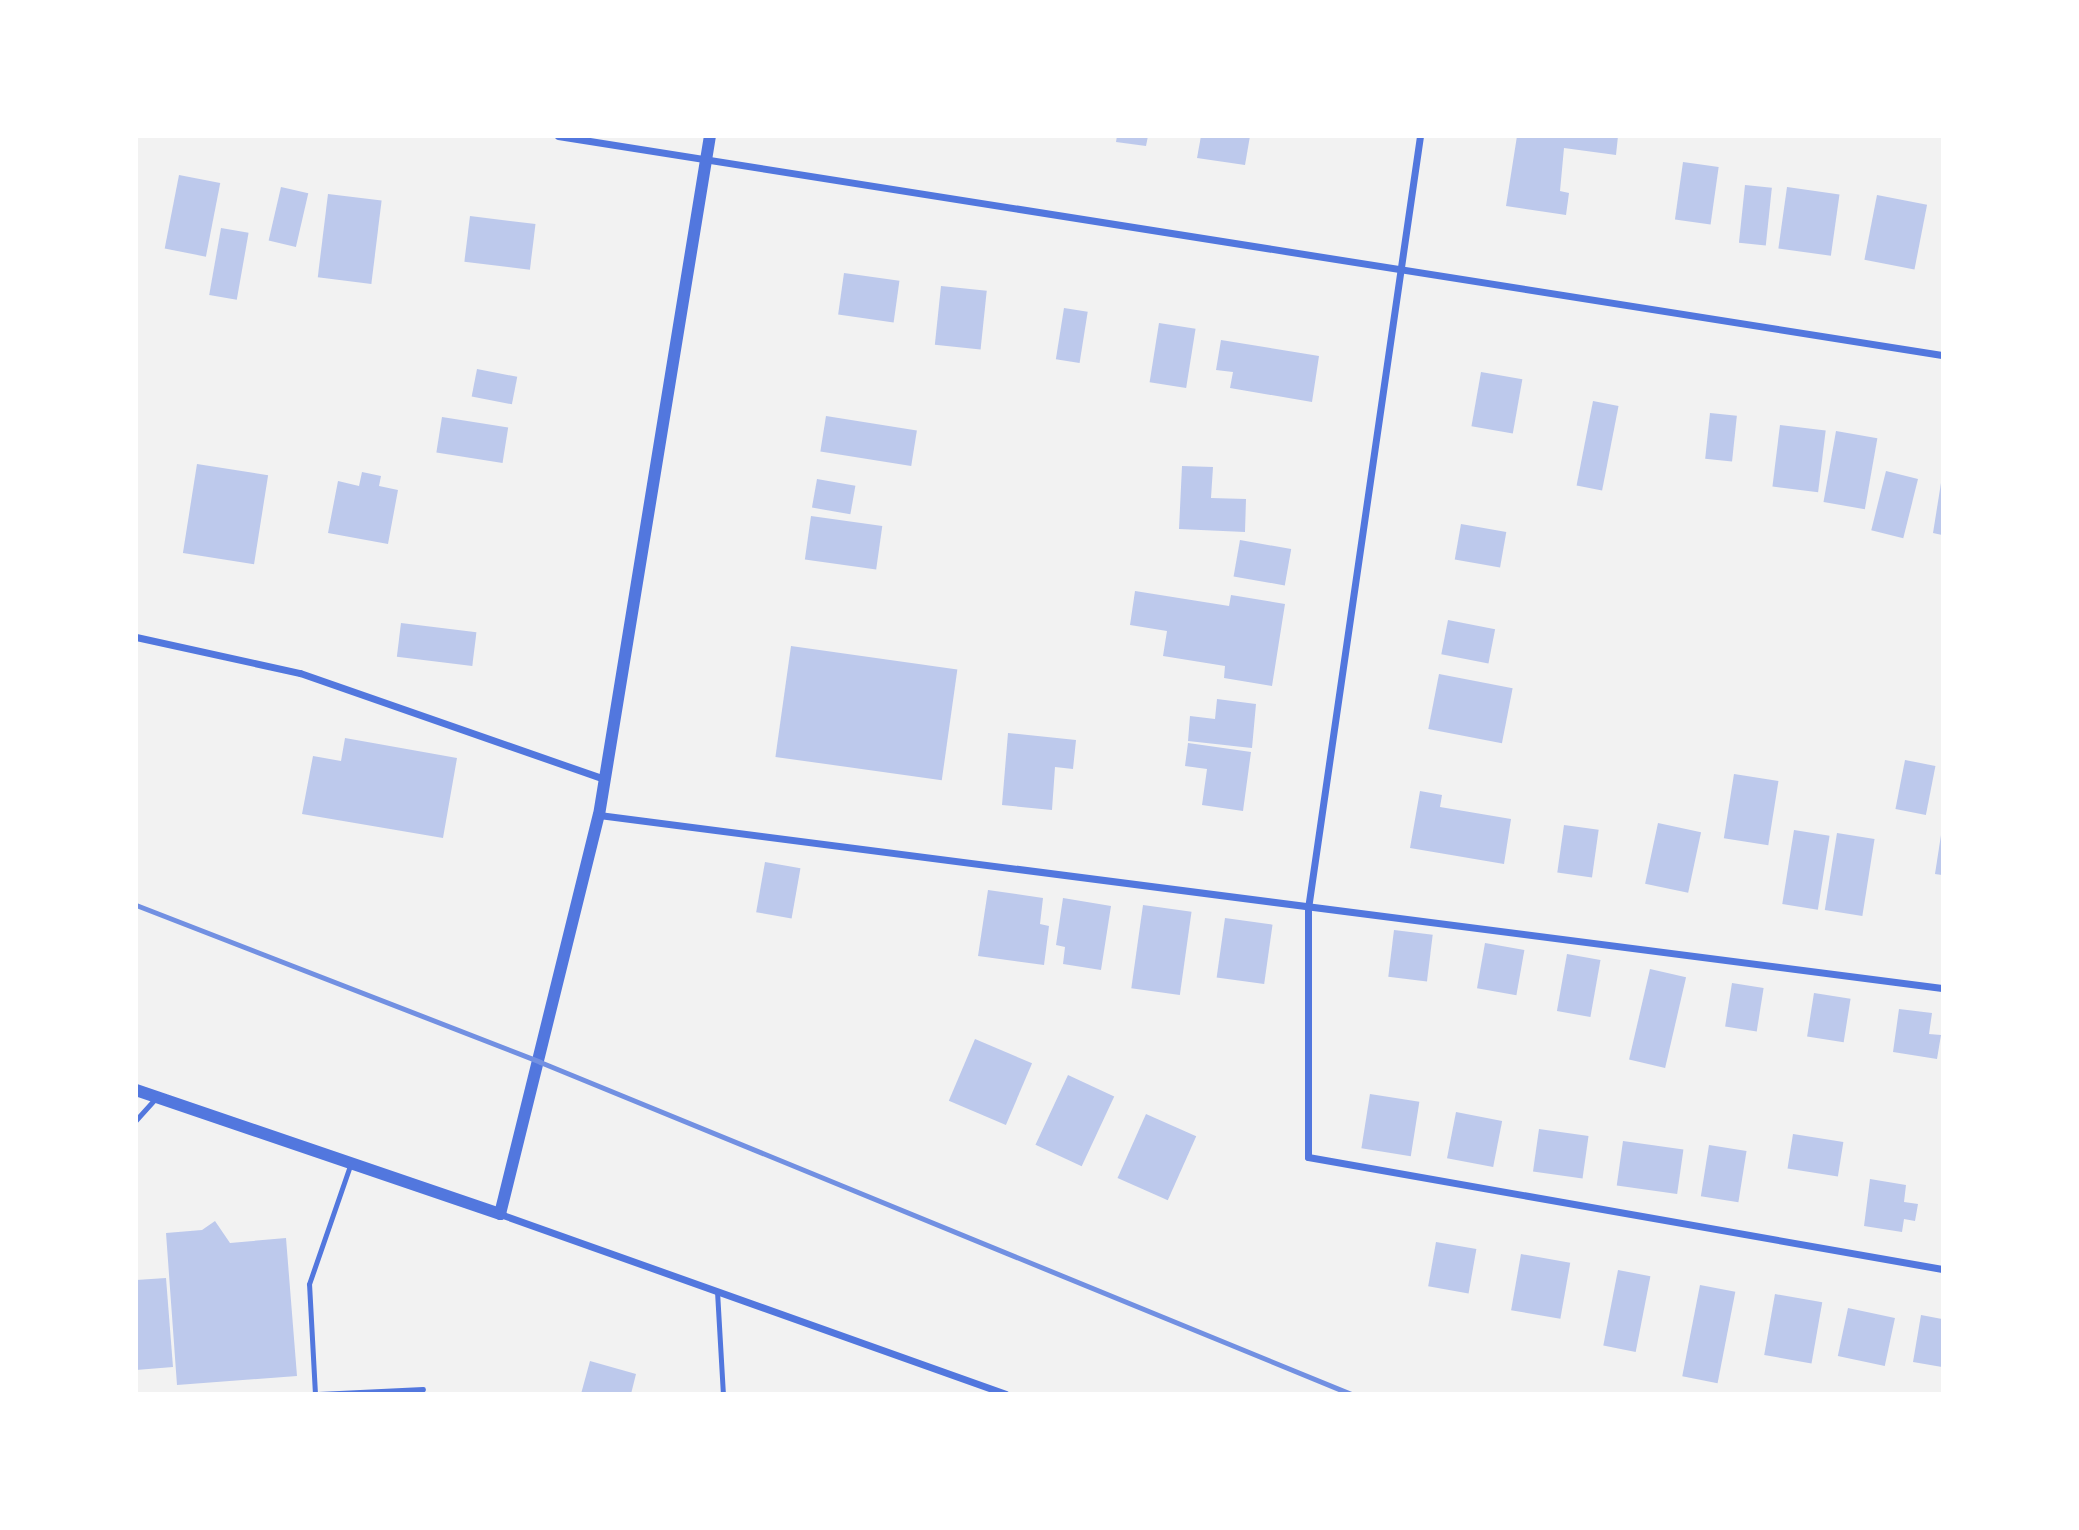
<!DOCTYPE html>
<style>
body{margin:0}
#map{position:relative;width:2079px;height:1530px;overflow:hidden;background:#f2f2f2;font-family:Overpass,sans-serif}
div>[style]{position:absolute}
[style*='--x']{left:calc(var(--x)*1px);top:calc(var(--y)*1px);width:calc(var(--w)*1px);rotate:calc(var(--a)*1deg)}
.building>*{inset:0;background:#bdc9ec;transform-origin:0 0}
.service>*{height:5px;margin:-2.5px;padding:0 2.5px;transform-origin:2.5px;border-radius:2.5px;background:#5277de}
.minor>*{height:7px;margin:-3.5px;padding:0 3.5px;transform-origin:3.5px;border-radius:3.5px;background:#5277de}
.tertiary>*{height:12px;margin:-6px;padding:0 6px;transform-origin:6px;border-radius:6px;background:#5277de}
.rail>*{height:5px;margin:-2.5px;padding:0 2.5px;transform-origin:2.5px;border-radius:2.5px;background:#7290e2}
span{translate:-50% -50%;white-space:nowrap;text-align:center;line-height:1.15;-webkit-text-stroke:5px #fff;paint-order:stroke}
.frame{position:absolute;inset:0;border:138px solid #fff;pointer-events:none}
</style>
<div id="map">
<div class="building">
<div style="clip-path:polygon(1117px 136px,1148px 136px,1146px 146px,1116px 142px)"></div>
<div style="clip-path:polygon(1201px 136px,1250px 136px,1245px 165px,1197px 158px)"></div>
<div style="clip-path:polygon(1517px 136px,1618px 136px,1616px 155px,1564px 148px,1560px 191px,1569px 193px,1566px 215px,1506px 206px)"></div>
<div style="left:1683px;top:162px;width:36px;height:58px;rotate:8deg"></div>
<div style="left:179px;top:175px;width:42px;height:75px;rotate:11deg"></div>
<div style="left:1745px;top:185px;width:27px;height:58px;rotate:6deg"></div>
<div style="left:281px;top:187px;width:28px;height:55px;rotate:13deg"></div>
<div style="left:1787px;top:187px;width:53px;height:62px;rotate:8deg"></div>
<div style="left:328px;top:194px;width:54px;height:84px;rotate:7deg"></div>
<div style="left:1877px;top:195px;width:51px;height:66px;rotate:11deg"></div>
<div style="left:470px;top:216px;width:66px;height:46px;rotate:7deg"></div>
<div style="left:221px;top:228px;width:28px;height:68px;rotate:10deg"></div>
<div style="left:844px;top:273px;width:56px;height:42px;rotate:8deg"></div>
<div style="left:941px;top:286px;width:46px;height:59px;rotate:6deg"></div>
<div style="left:1064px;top:308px;width:24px;height:52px;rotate:9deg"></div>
<div style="left:1159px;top:323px;width:37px;height:60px;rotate:9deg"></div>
<div style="clip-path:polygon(1221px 340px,1319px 356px,1312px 402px,1230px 388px,1233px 372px,1216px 370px)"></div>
<div style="left:477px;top:369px;width:41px;height:28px;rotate:11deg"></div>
<div style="left:1481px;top:372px;width:42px;height:55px;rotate:10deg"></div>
<div style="left:1593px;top:401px;width:26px;height:86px;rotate:11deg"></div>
<div style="left:1710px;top:413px;width:27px;height:46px;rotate:6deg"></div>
<div style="left:826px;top:416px;width:92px;height:36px;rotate:9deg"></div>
<div style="left:442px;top:417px;width:67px;height:36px;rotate:9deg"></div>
<div style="left:1780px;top:425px;width:46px;height:62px;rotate:7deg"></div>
<div style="left:1836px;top:431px;width:42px;height:72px;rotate:10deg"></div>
<div style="left:197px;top:464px;width:72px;height:90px;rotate:9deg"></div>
<div style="clip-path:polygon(1182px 466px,1213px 467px,1211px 498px,1246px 499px,1245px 532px,1179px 529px)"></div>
<div style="left:1886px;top:471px;width:33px;height:61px;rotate:14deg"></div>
<div style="clip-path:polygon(362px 472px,381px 476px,379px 486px,398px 490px,388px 544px,328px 533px,338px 481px,359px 486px)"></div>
<div style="left:817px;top:479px;width:39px;height:29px;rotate:10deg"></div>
<div style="clip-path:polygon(1941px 483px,1942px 483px,1942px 535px,1933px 533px)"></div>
<div style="left:811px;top:516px;width:72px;height:44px;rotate:8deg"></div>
<div style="left:1461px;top:524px;width:46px;height:36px;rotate:10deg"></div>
<div style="left:1240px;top:540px;width:52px;height:37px;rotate:10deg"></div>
<div style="clip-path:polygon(1135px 591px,1229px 606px,1231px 595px,1285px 604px,1272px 686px,1224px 678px,1225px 666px,1163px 656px,1167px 631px,1130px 625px)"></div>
<div style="left:1448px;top:620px;width:48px;height:35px;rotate:11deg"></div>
<div style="left:401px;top:623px;width:76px;height:34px;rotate:7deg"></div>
<div style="left:791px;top:646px;width:168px;height:112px;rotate:8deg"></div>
<div style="left:1439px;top:674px;width:75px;height:56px;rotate:11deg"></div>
<div style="clip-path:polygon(1217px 699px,1256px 704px,1252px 748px,1188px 741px,1190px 716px,1215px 719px)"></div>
<div style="clip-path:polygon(1008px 733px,1076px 740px,1073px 769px,1055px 767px,1052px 810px,1002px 805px)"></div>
<div style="clip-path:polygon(345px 738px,457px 758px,443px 838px,302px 814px,313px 756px,341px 761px)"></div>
<div style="clip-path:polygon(1188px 743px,1251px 752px,1243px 811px,1202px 805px,1207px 769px,1185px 766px)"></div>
<div style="left:1905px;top:760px;width:31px;height:50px;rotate:11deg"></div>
<div style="left:1734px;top:774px;width:45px;height:65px;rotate:9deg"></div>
<div style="clip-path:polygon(1420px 791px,1442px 795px,1440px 807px,1511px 819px,1504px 864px,1410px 848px)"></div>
<div style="left:1658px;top:823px;width:44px;height:62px;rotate:12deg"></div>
<div style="left:1564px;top:825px;width:35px;height:48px;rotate:8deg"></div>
<div style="left:1794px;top:830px;width:36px;height:75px;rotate:9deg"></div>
<div style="left:1837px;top:833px;width:38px;height:78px;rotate:9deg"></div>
<div style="clip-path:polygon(1941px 835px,1942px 835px,1942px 875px,1935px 874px)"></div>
<div style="left:765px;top:862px;width:36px;height:51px;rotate:10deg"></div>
<div style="clip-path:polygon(988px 890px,1043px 898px,1040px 924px,1049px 926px,1044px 965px,978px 956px)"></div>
<div style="clip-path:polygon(1063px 898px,1111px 906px,1101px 970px,1063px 964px,1065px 947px,1056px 945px)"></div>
<div style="left:1143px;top:905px;width:49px;height:84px;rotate:8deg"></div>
<div style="left:1225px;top:918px;width:48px;height:60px;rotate:8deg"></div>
<div style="left:1394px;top:930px;width:39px;height:47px;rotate:7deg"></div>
<div style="left:1485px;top:943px;width:40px;height:46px;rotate:10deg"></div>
<div style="left:1567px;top:954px;width:34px;height:58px;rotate:10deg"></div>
<div style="left:1650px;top:969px;width:37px;height:93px;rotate:13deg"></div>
<div style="left:1732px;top:983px;width:32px;height:44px;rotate:9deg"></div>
<div style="left:1814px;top:993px;width:37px;height:44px;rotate:9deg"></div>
<div style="clip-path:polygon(1899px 1009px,1932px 1013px,1929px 1034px,1941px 1035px,1937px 1059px,1893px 1052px)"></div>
<div style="left:975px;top:1039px;width:62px;height:67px;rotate:23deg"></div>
<div style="left:1068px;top:1075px;width:51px;height:77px;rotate:25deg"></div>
<div style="left:1370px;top:1094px;width:50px;height:55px;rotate:9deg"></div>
<div style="left:1456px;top:1112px;width:47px;height:47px;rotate:11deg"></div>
<div style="left:1146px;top:1114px;width:55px;height:70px;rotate:24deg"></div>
<div style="left:1539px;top:1129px;width:50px;height:43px;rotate:8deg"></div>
<div style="left:1793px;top:1134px;width:51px;height:35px;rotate:9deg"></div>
<div style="left:1623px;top:1141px;width:61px;height:45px;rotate:8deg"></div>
<div style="left:1709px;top:1145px;width:38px;height:52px;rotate:9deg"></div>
<div style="clip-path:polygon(1870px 1179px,1906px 1185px,1904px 1202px,1918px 1204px,1915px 1221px,1904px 1219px,1902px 1232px,1864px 1226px)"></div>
<div style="clip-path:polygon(215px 1221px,230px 1243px,286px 1238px,297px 1376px,177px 1385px,166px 1233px,202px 1230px)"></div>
<div style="left:1436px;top:1242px;width:41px;height:45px;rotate:10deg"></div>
<div style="left:1521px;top:1254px;width:50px;height:57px;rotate:10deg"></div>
<div style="left:1618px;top:1270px;width:33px;height:77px;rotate:11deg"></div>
<div style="clip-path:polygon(166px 1278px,173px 1367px,136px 1370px,136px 1280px)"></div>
<div style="left:1700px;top:1285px;width:36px;height:93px;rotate:11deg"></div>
<div style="left:1775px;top:1294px;width:48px;height:62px;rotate:10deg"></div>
<div style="left:1848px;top:1308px;width:48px;height:49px;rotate:12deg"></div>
<div style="clip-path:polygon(1921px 1315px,1942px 1319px,1942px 1367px,1913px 1362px)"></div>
<div style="clip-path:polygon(590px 1361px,636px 1374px,631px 1394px,581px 1394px)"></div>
</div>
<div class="service">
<div style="--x:136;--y:1120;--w:31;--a:-48"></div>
<div style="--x:717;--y:1291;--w:103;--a:86.7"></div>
<div style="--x:315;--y:1394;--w:110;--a:-93.1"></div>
<div style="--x:309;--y:1284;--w:128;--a:-70.9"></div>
<div style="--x:318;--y:1394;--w:105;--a:-2.7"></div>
</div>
<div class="minor">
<div style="--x:558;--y:136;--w:1401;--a:8.99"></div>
<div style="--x:1420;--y:136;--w:780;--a:98.25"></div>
<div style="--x:1308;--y:908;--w:249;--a:90"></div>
<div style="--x:1308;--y:1157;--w:644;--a:10.02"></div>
<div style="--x:136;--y:637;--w:168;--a:12.4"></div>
<div style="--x:300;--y:673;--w:322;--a:19.2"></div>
<div style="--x:599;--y:815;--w:1354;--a:7.34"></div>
<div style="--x:500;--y:1214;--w:537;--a:19.58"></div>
</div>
<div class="tertiary">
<div style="--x:136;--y:1090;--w:385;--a:18.8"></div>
<div style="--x:500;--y:1214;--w:411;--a:-76.1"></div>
<div style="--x:599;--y:815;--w:688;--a:-80.72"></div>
</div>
<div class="rail">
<div style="--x:136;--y:905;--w:433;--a:21.2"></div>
<div style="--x:540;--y:1062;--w:876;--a:22.26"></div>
</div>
<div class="frame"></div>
</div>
